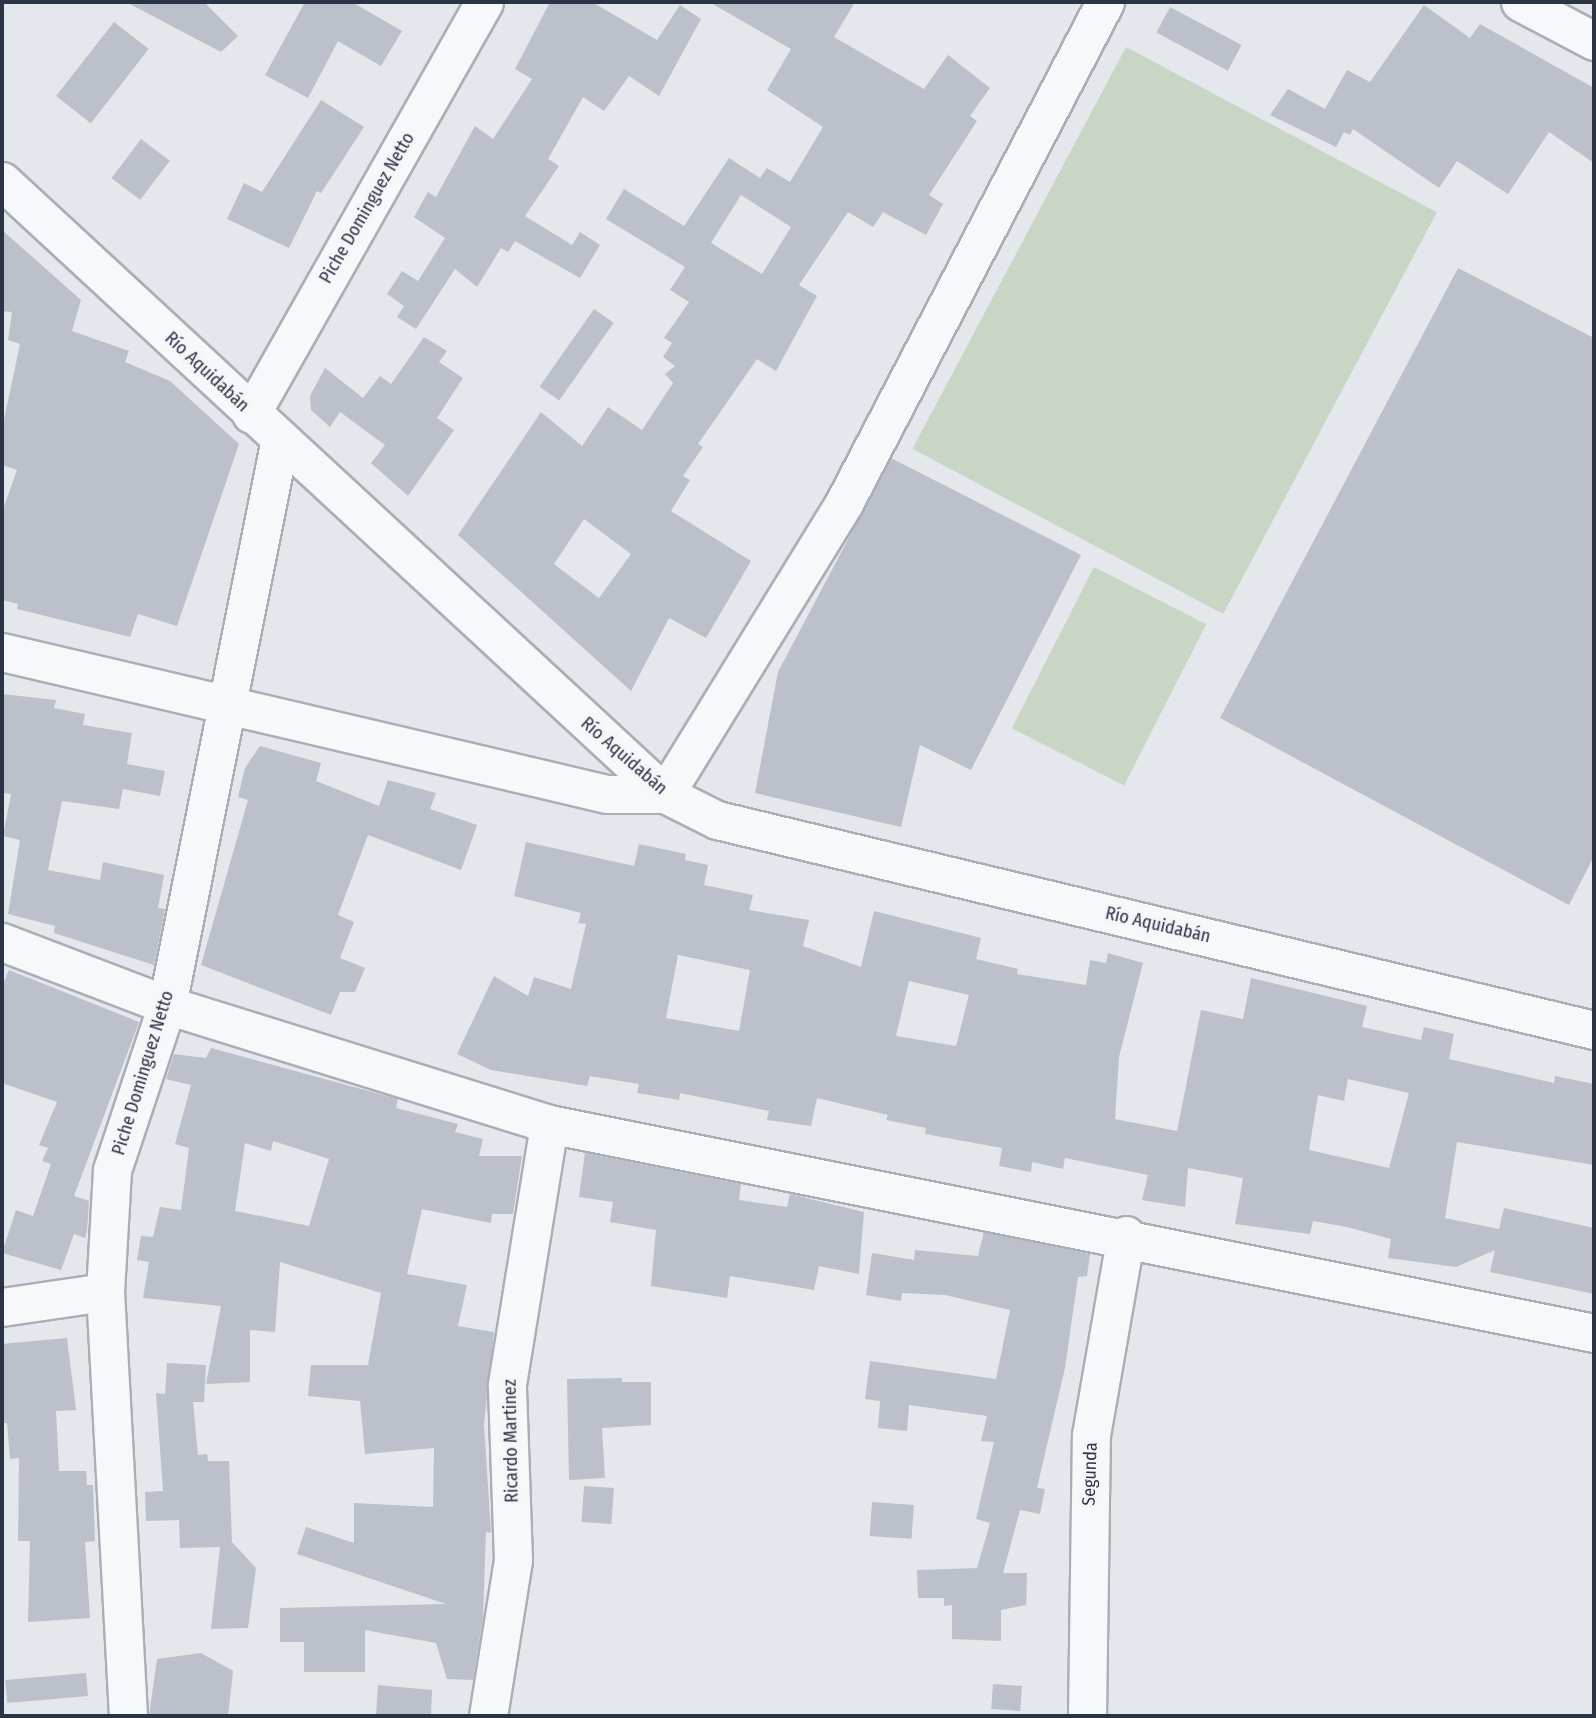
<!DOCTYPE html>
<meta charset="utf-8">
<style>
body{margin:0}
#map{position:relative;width:1596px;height:1718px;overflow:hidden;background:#e4e7ec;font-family:"Fira Sans Condensed",sans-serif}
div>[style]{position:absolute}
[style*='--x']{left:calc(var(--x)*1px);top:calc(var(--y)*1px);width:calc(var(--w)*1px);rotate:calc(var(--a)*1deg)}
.green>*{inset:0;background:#c9d6c5;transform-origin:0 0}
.building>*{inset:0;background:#bbc0ca;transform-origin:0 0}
.roads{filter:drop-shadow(2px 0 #a9aeb7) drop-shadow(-2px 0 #a9aeb7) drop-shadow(0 2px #a9aeb7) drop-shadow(0 -2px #a9aeb7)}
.minor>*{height:37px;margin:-18.5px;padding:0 18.5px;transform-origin:18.5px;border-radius:18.5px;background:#f7f8fa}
span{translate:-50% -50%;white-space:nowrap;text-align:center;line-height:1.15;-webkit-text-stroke:7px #f4f6f9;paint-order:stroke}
.street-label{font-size:18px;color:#2b3445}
.frame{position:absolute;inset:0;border:4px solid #2b3445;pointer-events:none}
</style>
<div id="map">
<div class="green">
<div style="left:1126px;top:47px;width:352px;height:455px;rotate:28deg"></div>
<div style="left:1094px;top:567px;width:126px;height:181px;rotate:27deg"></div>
</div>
<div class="building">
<div style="clip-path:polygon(126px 2px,204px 2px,238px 36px,221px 52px)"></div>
<div style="clip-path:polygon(305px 2px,352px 2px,402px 31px,381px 66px,338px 41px,308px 98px,265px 75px)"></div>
<div style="clip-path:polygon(550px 2px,592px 2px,657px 40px,680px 5px,701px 19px,659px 96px,629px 76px,604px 111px,583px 97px,548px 159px,559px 166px,525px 216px,572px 245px,580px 232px,600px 245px,580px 278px,515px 241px,508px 252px,501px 248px,477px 287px,455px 269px,416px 329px,397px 317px,404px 306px,387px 294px,402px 271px,418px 281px,445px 238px,414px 217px,428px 192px,436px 197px,475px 126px,493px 139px,532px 79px,515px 69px)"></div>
<div style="clip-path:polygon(evenodd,709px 2px,855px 2px,834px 37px,924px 89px,948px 55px,990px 88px,970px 116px,977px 121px,929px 195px,943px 204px,926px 235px,883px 212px,873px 227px,848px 212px,799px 285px,817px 296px,776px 371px,757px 359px,698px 444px,703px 447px,683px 476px,690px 480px,671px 511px,751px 561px,706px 638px,669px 618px,631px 691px,458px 535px,541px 412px,582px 446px,608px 407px,642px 430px,673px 383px,665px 374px,675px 366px,663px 357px,672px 343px,664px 338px,689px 302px,670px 290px,685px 267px,606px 219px,624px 189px,684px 226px,729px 158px,760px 178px,767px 168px,790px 182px,823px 127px,767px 90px,791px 49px,709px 2px,741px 195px,791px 227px,762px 274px,711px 243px,741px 195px,709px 2px,584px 519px,631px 554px,599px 598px,554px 564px,584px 519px)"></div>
<div style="clip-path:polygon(1424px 5px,1470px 38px,1480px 24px,1594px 88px,1594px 163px,1549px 132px,1508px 194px,1457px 161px,1439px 188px,1353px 129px,1350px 135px,1344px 132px,1336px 147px,1270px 115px,1288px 89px,1325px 109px,1347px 70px,1370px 82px)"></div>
<div style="left:1170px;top:7px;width:81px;height:29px;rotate:28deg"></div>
<div style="left:114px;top:22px;width:44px;height:94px;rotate:38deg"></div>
<div style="clip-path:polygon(321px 100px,364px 127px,321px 193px,317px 191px,289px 248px,227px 219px,244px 183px,262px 192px)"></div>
<div style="left:141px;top:139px;width:36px;height:49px;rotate:37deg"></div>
<div style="clip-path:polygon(2px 230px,81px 300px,72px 331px,129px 351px,125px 362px,170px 381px,239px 444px,177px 626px,138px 614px,130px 637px,17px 609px,18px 604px,2px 600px,2px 512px,17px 470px,2px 465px,2px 429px,20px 344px,8px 340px,12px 312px,2px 311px)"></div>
<div style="clip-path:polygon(1458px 268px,1594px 338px,1594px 856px,1569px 905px,1220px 718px)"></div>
<div style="left:594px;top:309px;width:24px;height:95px;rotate:35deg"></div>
<div style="clip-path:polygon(424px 337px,447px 351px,439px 362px,463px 378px,437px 418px,454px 430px,408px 496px,371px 463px,385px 445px,340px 412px,330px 427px,311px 410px,310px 396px,325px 368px,363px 398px,380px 376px,391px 384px)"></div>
<div style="clip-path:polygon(891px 458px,1081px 555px,971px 770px,920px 745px,901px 827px,755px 793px,778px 672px)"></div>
<div style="clip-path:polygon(2px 694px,56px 700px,54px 708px,85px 714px,83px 725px,132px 733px,127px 764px,165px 771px,160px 796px,123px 789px,119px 809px,62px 801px,48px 870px,100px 880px,103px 862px,164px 875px,158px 908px,165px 909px,154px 965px,54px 933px,55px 926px,8px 914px,20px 840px,3px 836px,11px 794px,2px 793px)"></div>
<div style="clip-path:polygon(260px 746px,321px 763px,316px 781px,379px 806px,388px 780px,436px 793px,430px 809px,477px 825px,461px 870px,368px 835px,338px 915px,354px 922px,340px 958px,365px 968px,355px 992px,340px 992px,331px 1015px,201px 965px,248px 800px,238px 797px,245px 768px)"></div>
<div style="clip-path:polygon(evenodd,526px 842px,634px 866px,639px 844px,686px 854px,685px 860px,708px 865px,704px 885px,753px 895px,749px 910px,809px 920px,803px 946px,861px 967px,874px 911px,981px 938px,976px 959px,1018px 969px,1017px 974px,1086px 985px,1090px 960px,1106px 963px,1108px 953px,1143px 963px,1119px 1057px,1115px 1119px,1177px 1131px,1201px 1010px,1243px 1019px,1251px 978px,1367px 1006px,1362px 1027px,1421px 1040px,1424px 1027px,1454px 1034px,1449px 1059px,1554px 1083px,1555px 1076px,1594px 1084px,1594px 1165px,1457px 1142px,1445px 1218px,1499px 1229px,1504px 1208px,1594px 1228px,1594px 1294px,1490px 1272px,1495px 1250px,1456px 1267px,1388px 1258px,1391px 1239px,1347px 1227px,1313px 1221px,1310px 1234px,1235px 1224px,1243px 1178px,1188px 1168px,1185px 1207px,1142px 1200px,1148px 1175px,1065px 1158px,1063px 1169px,1032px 1162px,1031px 1172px,999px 1166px,1002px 1148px,925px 1134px,926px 1128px,886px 1120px,888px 1115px,817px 1098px,811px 1126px,767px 1120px,769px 1111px,680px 1093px,679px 1100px,637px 1093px,639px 1084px,590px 1076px,587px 1086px,491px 1070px,457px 1054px,494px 976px,528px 996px,534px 977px,571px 989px,586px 924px,578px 923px,581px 913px,514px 896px,526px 842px,678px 955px,750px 970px,739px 1031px,666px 1018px,678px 955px,526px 842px,909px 981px,969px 995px,956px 1046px,896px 1036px,909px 981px,526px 842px,1348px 1079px,1409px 1093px,1389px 1168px,1309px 1150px,1318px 1095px,1344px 1101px,1348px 1079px)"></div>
<div style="clip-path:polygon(9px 970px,139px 1022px,74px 1196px,89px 1201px,87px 1231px,85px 1238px,74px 1234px,61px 1270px,2px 1253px,16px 1210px,33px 1216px,51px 1164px,42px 1161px,48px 1148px,39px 1145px,57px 1102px,2px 1083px,2px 986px)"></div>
<div style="clip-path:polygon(evenodd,211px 1048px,398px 1099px,396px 1108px,458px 1124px,455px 1132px,483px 1139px,479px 1156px,522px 1156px,513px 1214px,492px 1214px,491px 1223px,422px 1209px,407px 1274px,467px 1285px,458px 1326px,494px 1332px,484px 1424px,491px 1533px,486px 1532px,483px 1617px,473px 1680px,447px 1679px,436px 1643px,365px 1630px,365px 1672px,304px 1672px,304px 1642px,280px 1642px,280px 1608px,446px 1604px,297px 1554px,306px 1527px,354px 1543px,354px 1503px,433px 1507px,434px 1448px,365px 1454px,360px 1401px,308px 1396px,311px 1365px,368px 1365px,381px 1293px,280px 1262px,275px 1332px,250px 1330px,250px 1382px,206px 1384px,221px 1306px,143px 1298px,149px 1262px,137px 1260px,141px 1236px,153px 1237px,160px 1207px,181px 1210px,189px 1148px,175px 1144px,191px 1085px,166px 1079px,174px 1054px,206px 1058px,211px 1048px,273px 1141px,329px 1159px,309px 1226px,235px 1211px,245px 1143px,271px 1151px,273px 1141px)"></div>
<div style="clip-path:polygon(585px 1153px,741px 1184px,739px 1200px,787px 1207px,790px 1194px,864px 1212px,859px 1274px,819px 1266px,814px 1290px,730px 1276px,727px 1298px,651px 1286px,656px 1230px,610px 1222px,613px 1202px,579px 1197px)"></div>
<div style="clip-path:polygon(984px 1232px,1090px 1254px,1087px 1276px,1078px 1277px,1065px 1368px,1037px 1488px,1045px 1489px,1040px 1514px,1020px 1510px,1003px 1573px,1027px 1573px,1026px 1605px,1001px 1610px,1001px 1641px,952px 1639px,952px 1605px,944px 1606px,944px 1598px,918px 1598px,917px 1570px,977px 1568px,990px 1523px,976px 1519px,994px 1442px,981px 1441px,987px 1416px,909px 1405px,907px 1431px,878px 1428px,880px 1401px,865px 1399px,870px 1361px,996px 1379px,1010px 1310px,945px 1295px,902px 1293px,901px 1301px,866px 1295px,872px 1253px,914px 1260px,915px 1250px,978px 1256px)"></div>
<div style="clip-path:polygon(67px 1338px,76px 1410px,56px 1411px,59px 1471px,86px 1471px,87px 1485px,93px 1485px,95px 1541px,85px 1542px,90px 1618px,28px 1622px,30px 1541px,18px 1541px,19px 1458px,10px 1459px,7px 1423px,2px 1423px,2px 1344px)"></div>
<div style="clip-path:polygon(167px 1363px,206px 1365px,204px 1402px,193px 1402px,198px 1455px,207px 1454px,208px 1461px,229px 1461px,232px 1542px,256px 1568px,248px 1628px,211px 1629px,220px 1547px,180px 1548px,179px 1520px,146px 1521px,145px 1492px,163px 1491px,156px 1393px,165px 1394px)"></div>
<div style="clip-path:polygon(622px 1378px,622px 1382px,651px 1382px,651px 1425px,602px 1428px,605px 1478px,569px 1480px,567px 1379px)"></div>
<div style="left:584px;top:1486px;width:30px;height:36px;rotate:4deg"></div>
<div style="left:872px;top:1502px;width:42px;height:34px;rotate:4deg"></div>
<div style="clip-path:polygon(201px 1653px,233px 1671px,228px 1716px,149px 1716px,157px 1659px)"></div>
<div style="left:86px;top:1673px;width:23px;height:81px;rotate:85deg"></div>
<div style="left:993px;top:1684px;width:29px;height:25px;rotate:4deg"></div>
<div style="clip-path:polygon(378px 1685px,432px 1690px,431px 1716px,376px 1716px)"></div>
</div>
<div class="roads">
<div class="minor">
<div style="--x:1520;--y:2;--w:84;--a:27.8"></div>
<div style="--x:2;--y:181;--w:903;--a:42.76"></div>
<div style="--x:665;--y:794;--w:58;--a:26.6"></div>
<div style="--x:717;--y:820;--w:902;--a:13.47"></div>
<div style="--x:251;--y:414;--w:473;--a:-60.5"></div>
<div style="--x:2;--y:652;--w:621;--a:13.21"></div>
<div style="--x:607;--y:794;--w:58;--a:0"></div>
<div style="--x:665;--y:794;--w:342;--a:-58.4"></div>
<div style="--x:844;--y:503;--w:565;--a:-62.48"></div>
<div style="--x:2;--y:942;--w:177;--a:20.9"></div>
<div style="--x:167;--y:1005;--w:400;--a:17.3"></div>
<div style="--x:549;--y:1124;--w:1066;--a:11.31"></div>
<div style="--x:2;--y:1307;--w:104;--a:-8.3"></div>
<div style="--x:128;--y:1716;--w:425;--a:-93.1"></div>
<div style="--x:105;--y:1292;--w:122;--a:-86.7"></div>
<div style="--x:112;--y:1170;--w:174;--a:-71.6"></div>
<div style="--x:167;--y:1005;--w:577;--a:-78.71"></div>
<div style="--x:488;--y:1716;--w:158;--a:-80.9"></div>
<div style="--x:513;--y:1560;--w:176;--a:-92"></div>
<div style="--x:507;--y:1384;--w:263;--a:-80.8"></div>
<div style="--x:1087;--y:1716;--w:281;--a:-89.2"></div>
<div style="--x:1091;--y:1435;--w:203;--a:-80.1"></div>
</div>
</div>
<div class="street-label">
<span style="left:367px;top:208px;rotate:-60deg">Piche Dominguez Netto</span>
<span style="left:207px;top:372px;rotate:43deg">Río Aquidabán</span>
<span style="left:624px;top:756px;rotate:41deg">Río Aquidabán</span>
<span style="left:1158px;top:925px;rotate:13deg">Río Aquidabán</span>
<span style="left:143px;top:1073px;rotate:-73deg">Piche Dominguez Netto</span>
<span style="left:511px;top:1441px;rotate:-91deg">Ricardo Martinez</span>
<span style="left:1090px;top:1474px;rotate:-88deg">Segunda</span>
</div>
<div class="frame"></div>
</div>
